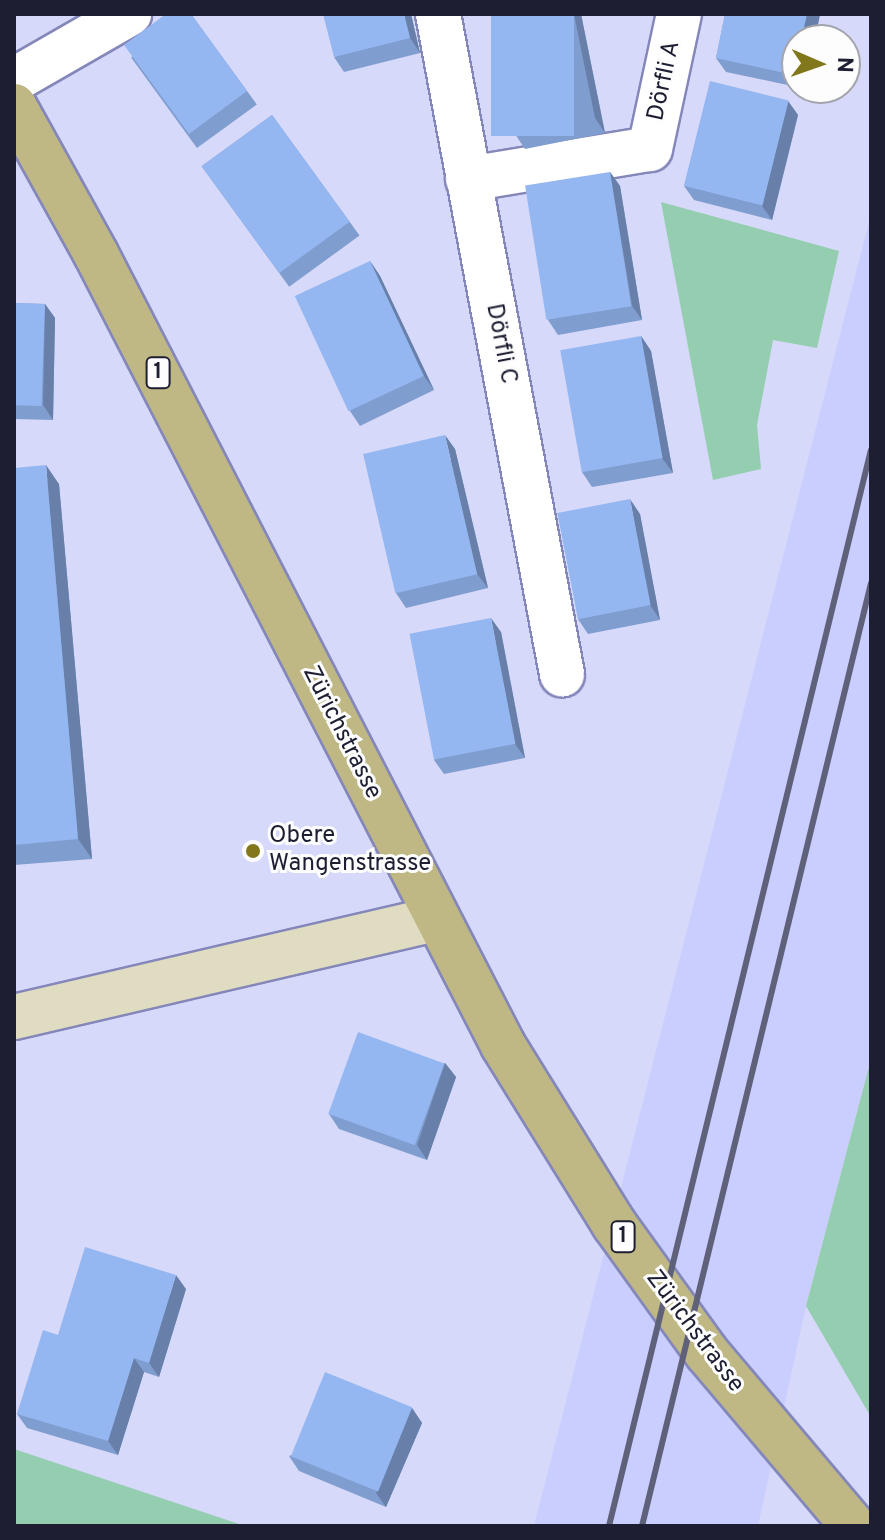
<!DOCTYPE html>
<meta charset="utf-8">
<style>
body{margin:0}
#map{position:relative;width:885px;height:1540px;overflow:hidden;background:#d6d9f9;font-family:Overpass,sans-serif}
div>[style]{position:absolute}
[style*='--x']{left:calc(var(--x)*1px);top:calc(var(--y)*1px);width:calc(var(--w)*1px);rotate:calc(var(--a)*1deg)}
.built>*{inset:0;background:#cacefe}
.green>*{inset:0;background:#95cdb0}
.roads{filter:drop-shadow(2px 0 #8487b9) drop-shadow(-2px 0 #8487b9) drop-shadow(0 2px #8487b9) drop-shadow(0 -2px #8487b9)}
.street>*{height:44px;margin:-22px;padding:0 22px;transform-origin:22px;border-radius:22px;background:#fff}
.secondary>*{height:44px;margin:-22px;padding:0 22px;transform-origin:22px;border-radius:22px;background:#dfdcc2}
.primary>*{height:44px;margin:-22px;padding:0 22px;transform-origin:22px;border-radius:22px;background:#bfb885}
.rail>*{height:6px;margin:-3px;padding:0 3px;transform-origin:3px;border-radius:3px;background:#5f6079}
.wall>*{inset:0;background:#809dcf;transform-origin:0 0}
.shaded-wall>*{inset:0;background:#6880a9}
.building>*{inset:0;background:#95b7f1;transform-origin:0 0}
.dots>*{width:22px;height:22px;translate:-50% -50%;box-sizing:border-box;border:4px solid #fdfdfd;border-radius:50%}
span{translate:-50% -50%;white-space:nowrap;text-align:center;line-height:1.15;-webkit-text-stroke:6px #fdfdfd;paint-order:stroke}
.shield-label span{padding:2px 6px;background:#fdfdfd;border:2px solid;border-radius:6px;-webkit-text-stroke-width:0}
.shield-label{font-size:22px;color:#1d1e32;font-weight:700}
.street-label{font-size:24px;color:#1d1e32}
.poi-label{font-size:24px;color:#1d1e32}
.left{translate:0 -50%;text-align:left}
.frame{position:absolute;inset:0;border:16px solid #1d1e32;pointer-events:none}
.north{position:absolute;left:781px;top:24px;width:80px;height:80px;box-sizing:border-box;background:#fdfdfd;border:2px solid #a3a4ac;border-radius:50%;rotate:92deg;font-size:22px;font-weight:700;line-height:32px;text-align:center;color:#1d1e32}
.north::after{content:'';display:block;margin:auto;width:28px;height:36px;background:#83771b;clip-path:polygon(50% 0,100% 100%,50% 72%,0 100%)}
</style>
<div id="map">
<div class="built">
<div style="clip-path:polygon(871px 214px,871px 1059px,806px 1306px,758px 1526px,534px 1526px)"></div>
</div>
<div class="green">
<div style="clip-path:polygon(661px 202px,839px 251px,817px 348px,773px 340px,757px 425px,761px 469px,713px 480px)"></div>
<div style="clip-path:polygon(871px 1059px,871px 1417px,806px 1306px)"></div>
<div style="clip-path:polygon(14px 1449px,245px 1526px,14px 1526px)"></div>
</div>
<div class="roads">
<div class="street">
<div style="--x:438;--y:14;--w:672;--a:79.36"></div>
<div style="--x:14;--y:80;--w:133;--a:-29.9"></div>
<div style="--x:468;--y:179;--w:184;--a:-9.4"></div>
<div style="--x:650;--y:149;--w:138;--a:-77.9"></div>
</div>
<div class="secondary">
<div style="--x:14;--y:1017;--w:431;--a:-13.1"></div>
</div>
<div class="primary">
<div style="--x:14;--y:106;--w:169;--a:61"></div>
<div style="--x:96;--y:254;--w:890;--a:62.77"></div>
<div style="--x:503;--y:1045;--w:211;--a:58.2"></div>
<div style="--x:614;--y:1224;--w:159;--a:54.2"></div>
<div style="--x:707;--y:1353;--w:226;--a:49.8"></div>
</div>
</div>
<div class="rail">
<div style="--x:609;--y:1526;--w:1107;--a:-76.32"></div>
<div style="--x:642;--y:1526;--w:970;--a:-76.35"></div>
</div>
<div class="wall">
<div style="left:191px;top:14px;width:112px;height:74px;rotate:54deg"></div>
<div style="clip-path:polygon(411px 14px,420px 53px,344px 72px,334px 57px)"></div>
<div style="clip-path:polygon(491px 14px,581px 14px,605px 133px,525px 149px,515px 134px)"></div>
<div style="clip-path:polygon(725px 14px,820px 14px,815px 40px,797px 40px,797px 87px,726px 72px,716px 58px)"></div>
<div style="clip-path:polygon(788px 101px,798px 115px,772px 220px,694px 200px,684px 186px)"></div>
<div style="left:272px;top:115px;width:149px;height:87px;rotate:54deg"></div>
<div style="clip-path:polygon(610px 172px,620px 186px,642px 320px,558px 335px,548px 320px)"></div>
<div style="clip-path:polygon(370px 261px,380px 276px,434px 390px,360px 426px,350px 411px)"></div>
<div style="clip-path:polygon(14px 303px,45px 304px,55px 318px,53px 420px,14px 419px)"></div>
<div style="clip-path:polygon(641px 336px,651px 351px,673px 473px,592px 487px,582px 472px)"></div>
<div style="clip-path:polygon(455px 449px,488px 588px,406px 608px,396px 593px)"></div>
<div style="clip-path:polygon(14px 468px,59px 484px,92px 859px,14px 865px)"></div>
<div style="clip-path:polygon(640px 514px,660px 620px,588px 634px,578px 619px)"></div>
<div style="clip-path:polygon(501px 632px,525px 758px,444px 774px,434px 760px)"></div>
<div style="clip-path:polygon(445px 1063px,456px 1077px,427px 1160px,339px 1129px,329px 1114px)"></div>
<div style="clip-path:polygon(186px 1289px,159px 1377px,144px 1372px,118px 1455px,27px 1428px,17px 1414px,58px 1335px)"></div>
<div style="clip-path:polygon(412px 1408px,422px 1423px,386px 1507px,299px 1471px,289px 1456px)"></div>
</div>
<div class="shaded-wall">
<div style="clip-path:polygon(404px 14px,411px 14px,420px 53px,410px 38px)"></div>
<div style="clip-path:polygon(574px 14px,581px 14px,605px 133px,595px 118px)"></div>
<div style="clip-path:polygon(807px 14px,820px 14px,815px 40px,801px 40px)"></div>
<div style="clip-path:polygon(788px 101px,798px 115px,772px 220px,762px 206px)"></div>
<div style="clip-path:polygon(610px 172px,620px 186px,642px 320px,632px 306px)"></div>
<div style="clip-path:polygon(370px 261px,380px 276px,434px 390px,424px 376px)"></div>
<div style="clip-path:polygon(45px 304px,55px 318px,53px 420px,43px 405px)"></div>
<div style="clip-path:polygon(641px 336px,651px 351px,673px 473px,662px 458px)"></div>
<div style="clip-path:polygon(445px 435px,455px 449px,488px 588px,477px 574px)"></div>
<div style="clip-path:polygon(46px 465px,59px 484px,92px 859px,78px 839px)"></div>
<div style="clip-path:polygon(630px 499px,640px 514px,660px 620px,650px 605px)"></div>
<div style="clip-path:polygon(491px 618px,501px 632px,525px 758px,515px 744px)"></div>
<div style="clip-path:polygon(445px 1063px,456px 1077px,427px 1160px,417px 1145px)"></div>
<div style="clip-path:polygon(176px 1275px,186px 1289px,159px 1377px,149px 1363px)"></div>
<div style="clip-path:polygon(134px 1358px,144px 1372px,118px 1455px,108px 1441px)"></div>
<div style="clip-path:polygon(412px 1408px,422px 1423px,386px 1507px,376px 1493px)"></div>
</div>
<div class="building">
<div style="clip-path:polygon(166px 14px,191px 14px,247px 91px,189px 134px,124px 45px)"></div>
<div style="clip-path:polygon(323px 14px,404px 14px,410px 38px,334px 57px)"></div>
<div style="left:491px;top:14px;width:83px;height:122px"></div>
<div style="clip-path:polygon(725px 14px,807px 14px,801px 40px,797px 40px,797px 62px,794px 75px,716px 58px)"></div>
<div style="left:710px;top:81px;width:81px;height:108px;rotate:14deg"></div>
<div style="left:272px;top:115px;width:132px;height:87px;rotate:54deg"></div>
<div style="left:610px;top:172px;width:136px;height:86px;rotate:81deg"></div>
<div style="left:370px;top:261px;width:127px;height:83px;rotate:65deg"></div>
<div style="left:14px;top:303px;width:31px;height:102px;rotate:2deg"></div>
<div style="left:641px;top:336px;width:124px;height:82px;rotate:80deg"></div>
<div style="left:445px;top:435px;width:143px;height:84px;rotate:77deg"></div>
<div style="clip-path:polygon(46px 465px,78px 839px,14px 845px,14px 468px)"></div>
<div style="left:630px;top:499px;width:108px;height:74px;rotate:79deg"></div>
<div style="left:491px;top:618px;width:128px;height:83px;rotate:79deg"></div>
<div style="left:358px;top:1032px;width:92px;height:87px;rotate:20deg"></div>
<div style="clip-path:polygon(85px 1247px,176px 1275px,149px 1363px,134px 1358px,108px 1441px,17px 1414px,43px 1330px,58px 1335px)"></div>
<div style="left:325px;top:1372px;width:94px;height:91px;rotate:22deg"></div>
</div>
<div class="dots">
<div style="left:253px;top:851px;background:#83771b"></div>
</div>
<div class="shield-label">
<span style="left:158px;top:373px">1</span>
<span style="left:623px;top:1237px">1</span>
</div>
<div class="street-label">
<span style="left:665px;top:81px;rotate:-78deg">Dörfli A</span>
<span style="left:500px;top:344px;rotate:79deg">Dörfli C</span>
<span style="left:341px;top:733px;rotate:63deg">Zürichstrasse</span>
<span style="left:694px;top:1332px;rotate:53deg">Zürichstrasse</span>
</div>
<div class="poi-label">
<span class="left" style="left:269px;top:851px">Obere<br>Wangenstrasse</span>
</div>
<div class="frame"></div>
<div class="north">N</div>
</div>
